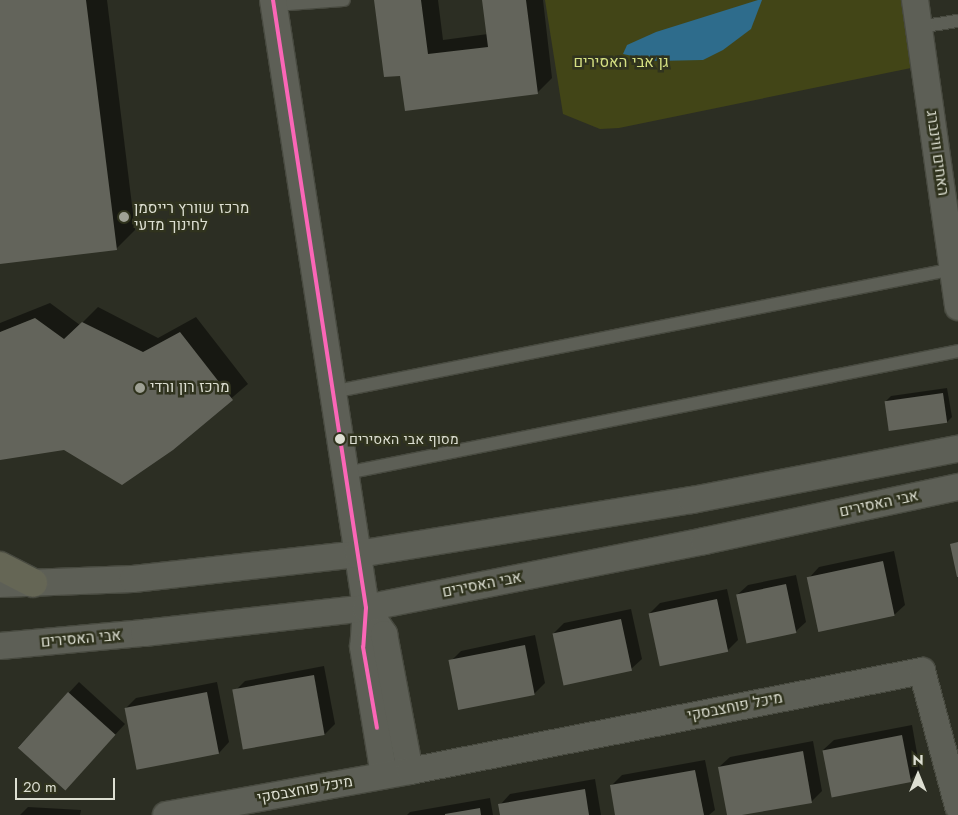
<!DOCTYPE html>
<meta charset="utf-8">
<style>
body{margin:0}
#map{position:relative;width:958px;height:815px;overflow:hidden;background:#2c2e23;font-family:Jost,Heebo,sans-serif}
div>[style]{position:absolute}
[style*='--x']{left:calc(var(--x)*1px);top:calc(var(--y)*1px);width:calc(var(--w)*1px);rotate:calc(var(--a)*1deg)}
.green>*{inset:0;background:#424517}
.water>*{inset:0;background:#2e6c8c}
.shadow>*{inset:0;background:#0007}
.building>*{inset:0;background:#63645b;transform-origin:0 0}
.roads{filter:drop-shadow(1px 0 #484a40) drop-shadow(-1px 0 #484a40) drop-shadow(0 1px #484a40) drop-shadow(0 -1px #484a40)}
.service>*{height:12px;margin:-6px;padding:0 6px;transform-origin:6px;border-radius:6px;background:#5d5f56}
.minor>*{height:26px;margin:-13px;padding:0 13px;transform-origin:13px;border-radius:13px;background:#5d5f56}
.primary>*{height:28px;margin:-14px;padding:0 14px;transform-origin:14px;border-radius:14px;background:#656655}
.bus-1>*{height:4px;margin:-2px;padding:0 2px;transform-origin:2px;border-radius:2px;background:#fa66b7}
.dots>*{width:14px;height:14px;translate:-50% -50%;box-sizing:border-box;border:2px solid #30331e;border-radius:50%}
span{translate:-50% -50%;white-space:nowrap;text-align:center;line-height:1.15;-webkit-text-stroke:5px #30331e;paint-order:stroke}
.bus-label{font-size:14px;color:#dddfd2}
.left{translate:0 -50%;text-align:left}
.park-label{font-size:15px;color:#d6e183}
.street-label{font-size:15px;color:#dddfd2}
.poi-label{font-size:15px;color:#dddfd2}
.north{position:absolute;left:893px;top:750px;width:50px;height:50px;-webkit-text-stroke:4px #30331e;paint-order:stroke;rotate:0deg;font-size:14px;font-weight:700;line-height:20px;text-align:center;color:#dddfd2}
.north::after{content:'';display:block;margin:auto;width:18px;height:22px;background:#dddfd2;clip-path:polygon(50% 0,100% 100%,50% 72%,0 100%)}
.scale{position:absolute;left:15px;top:778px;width:100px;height:22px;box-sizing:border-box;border:2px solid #dddfd2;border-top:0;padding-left:6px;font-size:15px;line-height:18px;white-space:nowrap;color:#dddfd2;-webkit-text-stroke:4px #30331e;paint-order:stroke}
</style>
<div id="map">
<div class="green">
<div style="clip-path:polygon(545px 0,902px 0,911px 68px,619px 128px,600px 129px,563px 114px)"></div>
</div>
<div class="water">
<div style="clip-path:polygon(758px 0,762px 0,751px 29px,723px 50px,703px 60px,656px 61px,623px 54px,627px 45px,656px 32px)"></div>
</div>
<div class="shadow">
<div style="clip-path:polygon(0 0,107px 0,135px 230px,116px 249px,0 263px)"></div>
<div style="clip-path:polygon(375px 0,438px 0,443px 40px,488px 34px,483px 0,543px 0,552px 78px,537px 93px,401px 74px)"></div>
<div style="clip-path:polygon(50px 303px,80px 325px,98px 307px,158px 338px,196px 317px,248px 384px,172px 449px,64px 449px,0 459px,0 323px)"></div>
<div style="clip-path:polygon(947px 388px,952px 417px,947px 422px,886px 401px,891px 396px)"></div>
<div style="clip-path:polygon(894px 551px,905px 605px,894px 615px,809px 578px,819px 567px)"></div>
<div style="clip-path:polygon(796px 575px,806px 622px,795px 632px,737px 595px,748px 585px)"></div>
<div style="clip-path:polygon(727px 589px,738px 640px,727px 651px,650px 613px,660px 603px)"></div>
<div style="clip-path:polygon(631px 609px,642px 659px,631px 669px,553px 634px,564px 623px)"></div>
<div style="clip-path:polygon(535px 635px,545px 683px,534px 694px,451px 661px,461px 651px)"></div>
<div style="clip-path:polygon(324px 666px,335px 724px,325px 734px,235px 691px,245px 681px)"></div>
<div style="clip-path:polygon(79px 682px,125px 724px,75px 778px,18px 747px)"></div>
<div style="clip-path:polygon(217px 682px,229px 742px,219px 753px,126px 708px,136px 698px)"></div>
<div style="clip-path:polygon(912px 725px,920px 770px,910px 780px,823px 750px,834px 740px)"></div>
<div style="clip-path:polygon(813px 741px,822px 791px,812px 801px,728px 815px,719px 767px,730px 757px)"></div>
<div style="clip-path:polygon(705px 760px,715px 810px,709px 815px,617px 815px,611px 786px,622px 775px)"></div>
<div style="clip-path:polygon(595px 779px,601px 815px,501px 815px,500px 805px,510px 794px)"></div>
<div style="clip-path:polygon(490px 798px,493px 815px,407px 815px,410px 812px)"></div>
<div style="clip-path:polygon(28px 807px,81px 810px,80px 815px,20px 815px)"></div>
</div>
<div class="building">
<div style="clip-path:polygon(0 0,86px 0,117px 250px,0 264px)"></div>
<div style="clip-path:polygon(374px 0,421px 0,428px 54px,488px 47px,482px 0,526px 0,538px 94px,405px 111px,400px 76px,384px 77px)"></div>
<div style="clip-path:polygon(35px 318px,64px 339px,82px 322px,143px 352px,180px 332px,233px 400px,173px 450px,122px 485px,64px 450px,0 460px,0 332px)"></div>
<div style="left:943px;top:393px;width:30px;height:59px;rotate:82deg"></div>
<div style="clip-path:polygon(958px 542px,958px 577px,957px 577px,950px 544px)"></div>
<div style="left:883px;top:561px;width:56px;height:78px;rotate:78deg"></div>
<div style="left:786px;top:584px;width:50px;height:51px;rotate:78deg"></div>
<div style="left:717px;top:599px;width:54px;height:70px;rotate:78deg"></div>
<div style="left:621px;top:619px;width:53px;height:70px;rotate:78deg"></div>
<div style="left:525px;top:645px;width:51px;height:78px;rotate:79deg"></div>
<div style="left:314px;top:675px;width:61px;height:83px;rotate:80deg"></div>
<div style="left:68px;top:692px;width:64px;height:75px;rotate:42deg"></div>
<div style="left:207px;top:692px;width:63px;height:84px;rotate:79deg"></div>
<div style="left:902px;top:735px;width:48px;height:81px;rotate:79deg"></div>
<div style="clip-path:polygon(803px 751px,812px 803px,742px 815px,727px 815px,718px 767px)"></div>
<div style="clip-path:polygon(695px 770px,704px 815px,615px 815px,610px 785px)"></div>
<div style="clip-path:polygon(585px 789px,589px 815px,500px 815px,498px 804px)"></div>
<div style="clip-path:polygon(480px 808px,481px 815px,445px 815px,445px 814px)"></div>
</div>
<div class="roads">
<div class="service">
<div style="--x:274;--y:5;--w:70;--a:-4.1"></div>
<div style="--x:919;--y:27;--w:39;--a:-9"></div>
<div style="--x:332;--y:392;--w:633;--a:-11.2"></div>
<div style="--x:346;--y:473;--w:624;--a:-11.27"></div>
</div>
<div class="minor">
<div style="--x:273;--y:0;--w:615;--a:81.3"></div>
<div style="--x:366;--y:608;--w:39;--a:94"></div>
<div style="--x:363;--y:647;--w:130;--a:80.7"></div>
<div style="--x:915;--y:0;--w:310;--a:82"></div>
<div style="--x:0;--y:584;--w:133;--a:-2.2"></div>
<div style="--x:133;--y:579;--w:226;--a:-6.3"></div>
<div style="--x:358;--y:554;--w:338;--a:-9.2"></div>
<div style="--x:692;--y:500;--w:271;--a:-10.9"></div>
<div style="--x:366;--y:608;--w:32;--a:55"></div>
<div style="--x:384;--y:634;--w:139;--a:79.3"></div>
<div style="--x:0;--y:646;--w:145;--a:-5.2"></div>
<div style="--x:144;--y:633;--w:223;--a:-6.4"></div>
<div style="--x:366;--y:608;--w:345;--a:-11.2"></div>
<div style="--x:704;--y:541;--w:260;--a:-12"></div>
<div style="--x:166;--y:815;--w:248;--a:-10.2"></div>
<div style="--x:410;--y:771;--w:522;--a:-11.05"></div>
<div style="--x:922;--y:671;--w:140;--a:75.1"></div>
</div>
<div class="primary">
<div style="--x:0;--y:566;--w:37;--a:27"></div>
</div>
</div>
<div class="bus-1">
<div style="--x:273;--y:0;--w:615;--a:81.3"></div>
<div style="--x:366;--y:608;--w:39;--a:94"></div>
<div style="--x:363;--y:647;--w:82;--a:80.2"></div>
</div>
<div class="dots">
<div style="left:124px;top:217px;background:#9fa195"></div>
<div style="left:140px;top:388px;background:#9fa195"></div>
<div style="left:340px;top:439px;background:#dddfd2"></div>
</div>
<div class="bus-label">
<span class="left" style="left:349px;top:439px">מסוף אבי האסירים</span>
</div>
<div class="park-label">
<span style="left:621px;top:63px">גן אבי האסירים</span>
</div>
<div class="street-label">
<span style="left:937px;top:153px;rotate:82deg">האחים ווינברג</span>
<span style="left:879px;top:504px;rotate:-12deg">אבי האסירים</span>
<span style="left:482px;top:585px;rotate:-11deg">אבי האסירים</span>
<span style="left:81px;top:639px;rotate:-5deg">אבי האסירים</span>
<span style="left:735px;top:707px;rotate:-11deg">מיכל פוחצבסקי</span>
<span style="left:305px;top:790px;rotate:-10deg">מיכל פוחצבסקי</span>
</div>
<div class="poi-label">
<span class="left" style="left:134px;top:217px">מרכז שוורץ רייסמן<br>לחינוך מדעי</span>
<span class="left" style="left:150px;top:388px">מרכז רון ורדי</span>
</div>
<div class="north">N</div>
<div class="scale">20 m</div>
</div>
